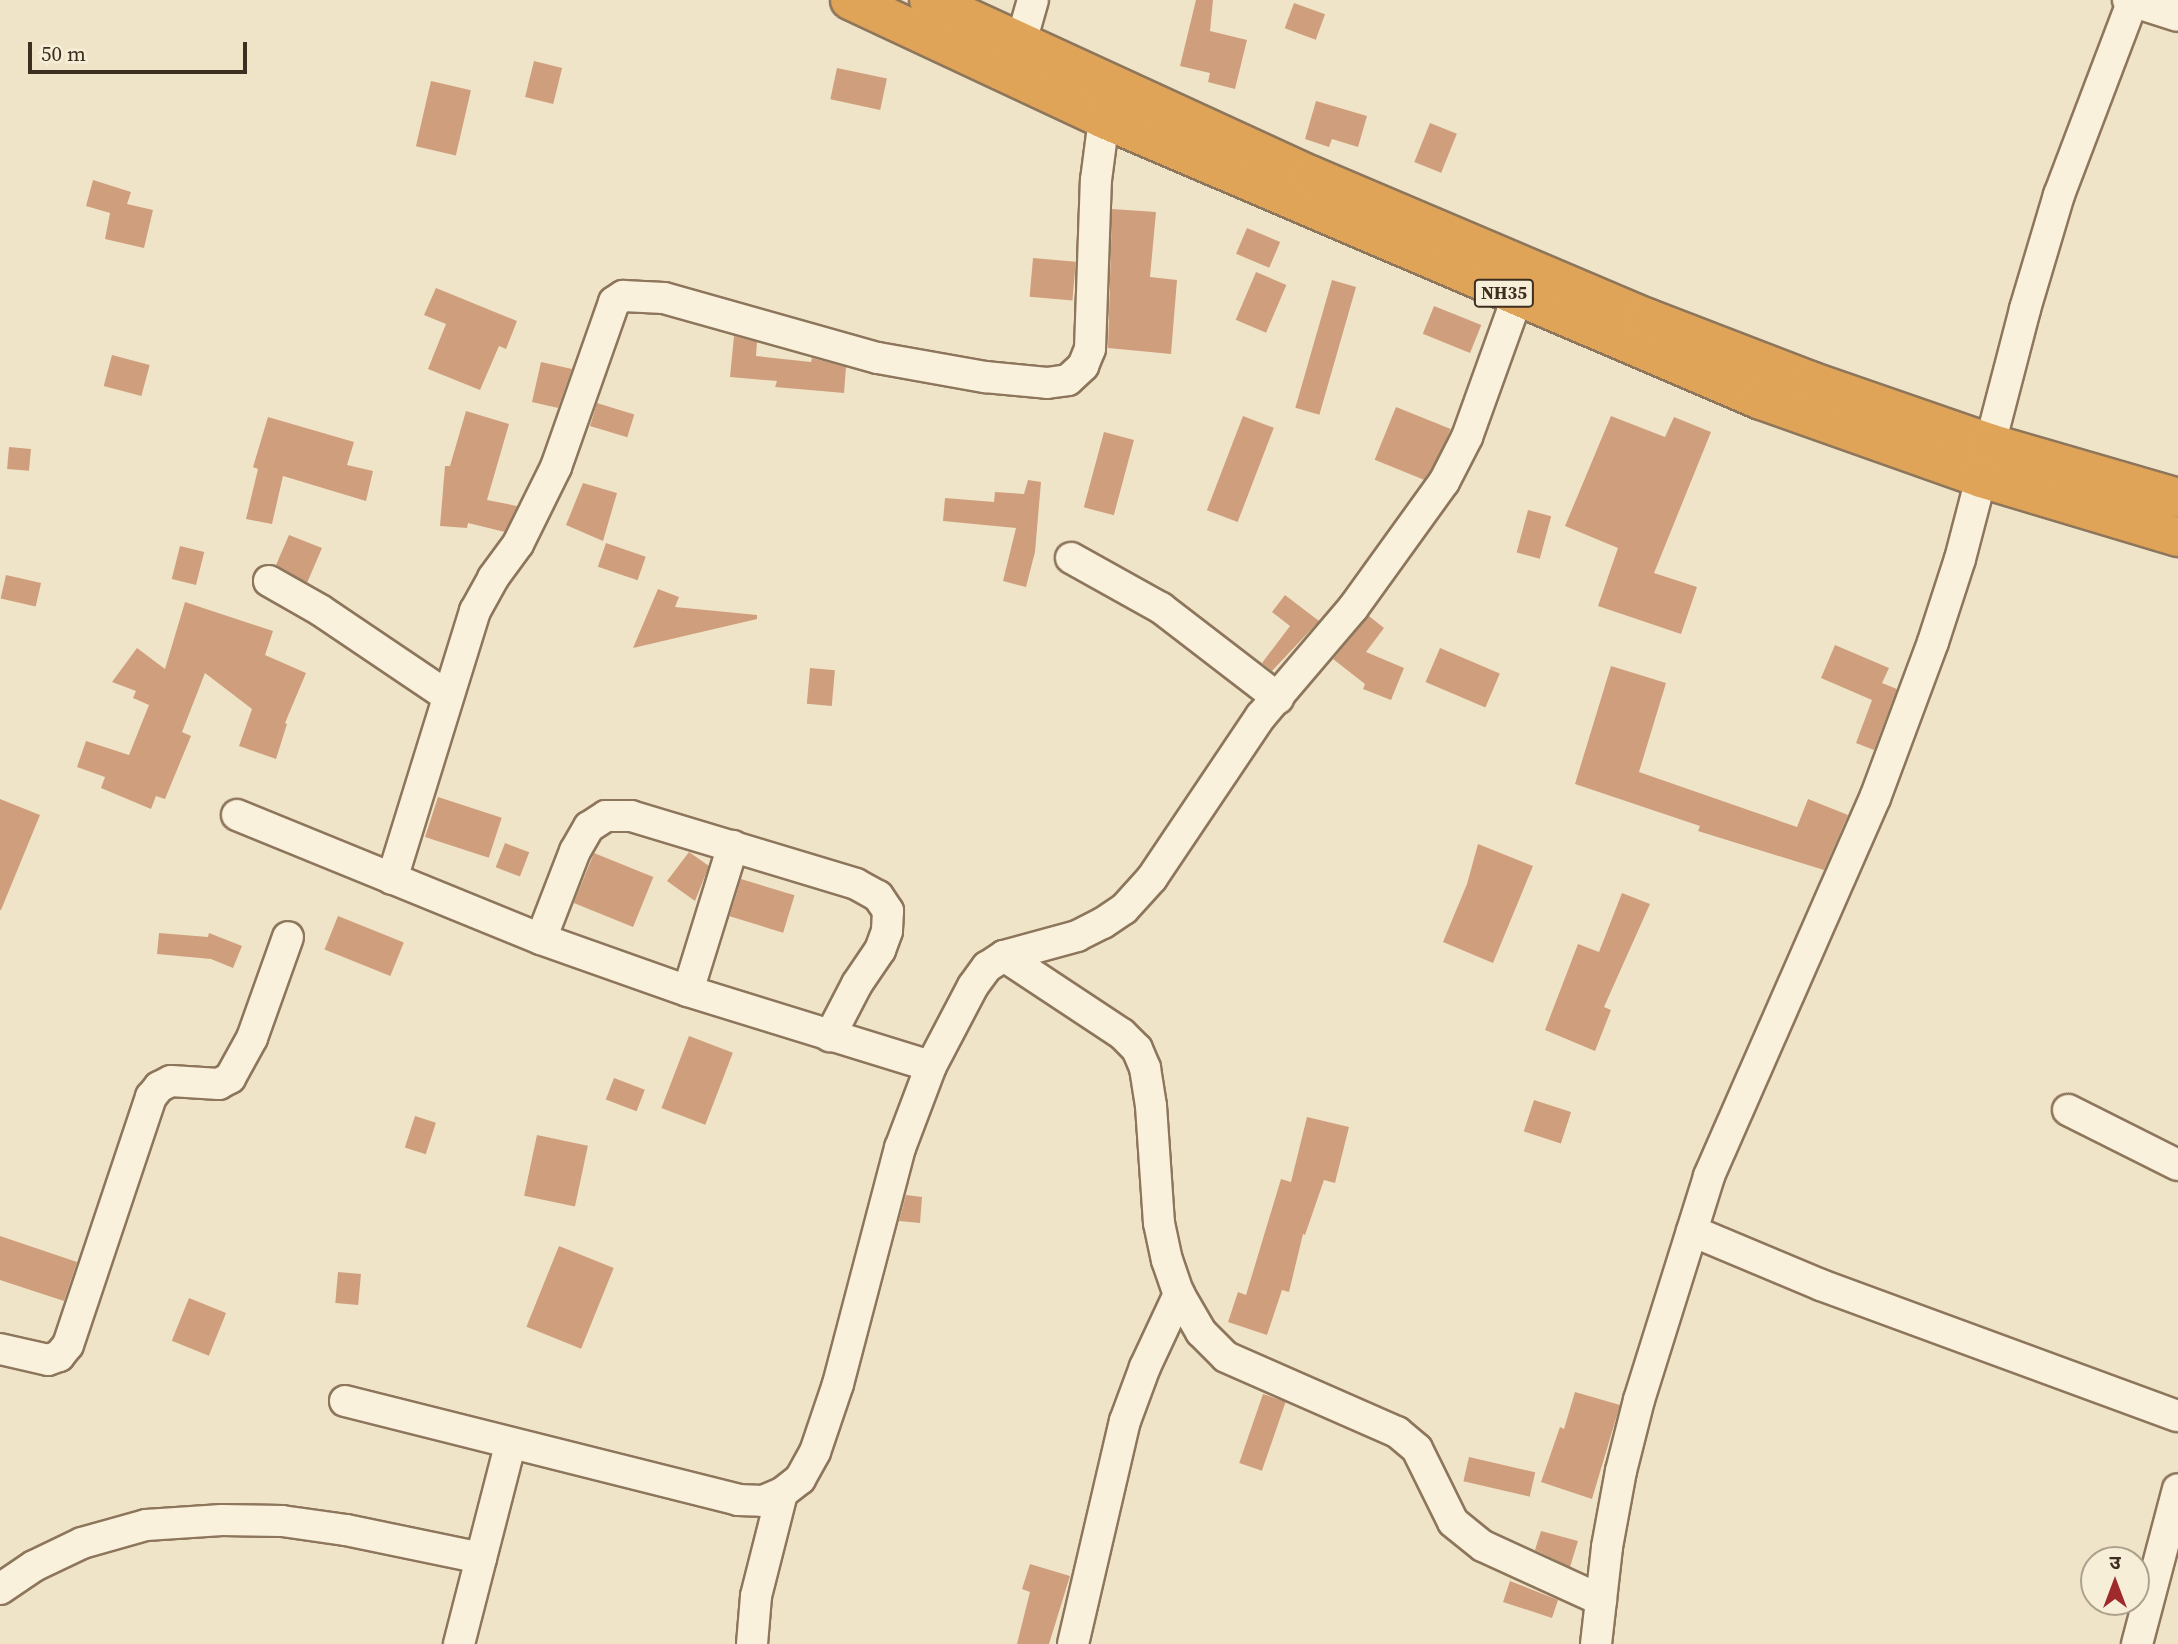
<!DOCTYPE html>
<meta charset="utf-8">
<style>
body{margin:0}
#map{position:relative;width:2178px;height:1644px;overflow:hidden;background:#f0e4c8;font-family:"Source Serif 4","Noto Sans Devanagari",serif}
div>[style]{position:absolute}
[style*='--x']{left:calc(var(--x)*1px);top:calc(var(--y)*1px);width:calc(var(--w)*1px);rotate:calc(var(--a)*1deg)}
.building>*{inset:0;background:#cf9f7d;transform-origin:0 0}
.roads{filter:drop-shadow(2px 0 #8d765c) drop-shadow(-2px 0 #8d765c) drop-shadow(0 2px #8d765c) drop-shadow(0 -2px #8d765c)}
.minor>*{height:30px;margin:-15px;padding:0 15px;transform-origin:15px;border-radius:15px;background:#faf1dc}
.highway>*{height:38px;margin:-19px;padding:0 19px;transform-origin:19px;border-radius:19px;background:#e0a458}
span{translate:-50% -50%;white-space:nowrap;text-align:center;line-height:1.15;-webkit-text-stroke:7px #f7eed8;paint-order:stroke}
.shield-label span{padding:2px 5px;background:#f7eed8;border:2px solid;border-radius:5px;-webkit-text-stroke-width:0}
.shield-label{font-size:18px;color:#3d2e20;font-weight:700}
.north{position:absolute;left:2080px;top:1546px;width:70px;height:70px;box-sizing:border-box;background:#f7eed8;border:2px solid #ada18e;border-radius:50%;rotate:0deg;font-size:19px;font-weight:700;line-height:28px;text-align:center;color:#3d2e20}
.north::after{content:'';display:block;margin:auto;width:24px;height:32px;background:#9e2a2b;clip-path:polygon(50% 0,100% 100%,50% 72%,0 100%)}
.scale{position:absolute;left:28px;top:42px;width:219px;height:32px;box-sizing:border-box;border:4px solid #3d2e20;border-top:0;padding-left:9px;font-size:21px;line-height:24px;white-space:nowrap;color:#3d2e20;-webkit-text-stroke:5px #f7eed8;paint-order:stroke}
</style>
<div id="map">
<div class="building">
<div style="clip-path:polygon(1196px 0,1213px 0,1210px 31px,1247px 40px,1235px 89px,1208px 82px,1210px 73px,1180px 66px)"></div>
<div style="left:1294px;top:3px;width:33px;height:27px;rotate:20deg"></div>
<div style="left:534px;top:61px;width:29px;height:37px;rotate:14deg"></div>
<div style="left:837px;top:68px;width:51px;height:32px;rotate:12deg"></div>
<div style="left:431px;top:81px;width:41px;height:67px;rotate:13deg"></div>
<div style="clip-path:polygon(1316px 101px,1367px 116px,1358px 147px,1332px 139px,1329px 147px,1305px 139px)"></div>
<div style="left:1430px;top:123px;width:29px;height:42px;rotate:22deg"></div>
<div style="clip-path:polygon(93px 180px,131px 192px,127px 204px,153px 210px,144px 248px,105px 239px,110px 213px,86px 206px)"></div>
<div style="clip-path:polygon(1112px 209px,1156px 212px,1150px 277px,1177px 280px,1171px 354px,1108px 348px)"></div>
<div style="left:1247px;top:228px;width:36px;height:28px;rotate:23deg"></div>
<div style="left:1033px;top:258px;width:43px;height:39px;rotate:5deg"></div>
<div style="left:1256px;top:272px;width:33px;height:52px;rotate:23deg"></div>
<div style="left:1332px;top:280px;width:25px;height:133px;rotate:16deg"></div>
<div style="clip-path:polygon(436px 288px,517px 321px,506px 349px,499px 346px,480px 390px,428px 369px,446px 324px,424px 315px)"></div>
<div style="left:1434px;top:306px;width:51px;height:30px;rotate:22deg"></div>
<div style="clip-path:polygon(734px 336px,757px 342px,756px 356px,811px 362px,812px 358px,846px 367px,844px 393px,775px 387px,777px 381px,730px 377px)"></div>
<div style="left:112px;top:355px;width:39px;height:32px;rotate:15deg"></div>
<div style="clip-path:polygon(541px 362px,572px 369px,558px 408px,532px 402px)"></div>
<div style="left:597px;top:403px;width:39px;height:24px;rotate:17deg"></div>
<div style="left:1396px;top:407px;width:59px;height:57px;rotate:22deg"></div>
<div style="clip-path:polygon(466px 411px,509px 424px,487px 500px,517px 506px,505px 532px,468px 523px,467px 528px,440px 526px,445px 466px,450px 466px)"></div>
<div style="left:1243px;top:416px;width:33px;height:101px;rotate:21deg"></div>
<div style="clip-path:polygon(1611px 416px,1665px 437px,1674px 417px,1711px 432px,1654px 573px,1697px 587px,1681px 634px,1598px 606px,1618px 548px,1565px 526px)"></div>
<div style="clip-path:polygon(268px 417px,354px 442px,347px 465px,373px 471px,366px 501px,283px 476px,272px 524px,246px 519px,258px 469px,253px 467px)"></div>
<div style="left:1104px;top:432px;width:31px;height:78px;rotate:15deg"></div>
<div style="left:9px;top:447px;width:22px;height:22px;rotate:5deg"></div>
<div style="clip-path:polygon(1028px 480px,1041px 482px,1035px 552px,1026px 587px,1003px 581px,1016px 528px,943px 521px,945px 498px,994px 502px,995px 492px,1024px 494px)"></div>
<div style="clip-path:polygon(583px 483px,617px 493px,603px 541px,566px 525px)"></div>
<div style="left:1528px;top:510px;width:24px;height:44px;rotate:15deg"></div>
<div style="clip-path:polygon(289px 535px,322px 548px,307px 583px,276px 565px)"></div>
<div style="left:606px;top:543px;width:42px;height:25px;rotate:19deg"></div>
<div style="left:180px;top:546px;width:25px;height:34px;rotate:14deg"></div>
<div style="left:6px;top:575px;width:36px;height:24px;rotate:13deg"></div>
<div style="clip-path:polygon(658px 589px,679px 597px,675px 607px,757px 615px,757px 619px,633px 648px)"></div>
<div style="clip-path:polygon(1285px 595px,1319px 621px,1272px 671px,1262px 663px,1290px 626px,1272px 612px)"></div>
<div style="clip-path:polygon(185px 602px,273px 631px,265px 655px,306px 673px,285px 723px,287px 724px,276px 759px,239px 746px,252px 709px,205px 673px,182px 732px,191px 736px,165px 799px,156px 796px,151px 809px,101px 788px,105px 777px,77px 767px,86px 741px,129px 755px,149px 705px,133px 698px,136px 691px,112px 682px,137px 648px,165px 669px)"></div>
<div style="clip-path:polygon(1369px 616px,1384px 628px,1366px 652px,1404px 668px,1391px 700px,1363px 689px,1365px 684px,1333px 659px)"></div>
<div style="clip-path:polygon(1835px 645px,1889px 668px,1882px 683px,1897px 689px,1874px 750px,1856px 743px,1872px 700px,1821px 678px)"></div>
<div style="left:1440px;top:648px;width:65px;height:37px;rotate:23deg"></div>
<div style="clip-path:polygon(1611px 666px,1666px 683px,1639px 772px,1797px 827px,1808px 799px,1848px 815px,1824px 870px,1698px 831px,1700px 826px,1575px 784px)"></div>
<div style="left:810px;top:668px;width:25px;height:36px;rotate:5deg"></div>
<div style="left:438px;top:797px;width:67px;height:42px;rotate:18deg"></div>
<div style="clip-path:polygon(0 799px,40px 815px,1px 910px,0 910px)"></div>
<div style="left:505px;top:843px;width:26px;height:26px;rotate:21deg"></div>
<div style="clip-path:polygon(1478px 844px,1533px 866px,1493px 963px,1443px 942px,1467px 884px)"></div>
<div style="clip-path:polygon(689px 852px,709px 866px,695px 901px,667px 881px)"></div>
<div style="left:594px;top:853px;width:64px;height:54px;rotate:22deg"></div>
<div style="left:741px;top:879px;width:56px;height:39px;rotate:17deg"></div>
<div style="clip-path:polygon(1622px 893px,1650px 904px,1604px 1007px,1611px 1010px,1595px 1051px,1545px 1030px,1578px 944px,1599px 952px)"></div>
<div style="left:338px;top:916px;width:71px;height:36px;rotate:22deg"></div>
<div style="clip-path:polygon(159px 933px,208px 937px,209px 933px,242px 946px,233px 968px,211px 959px,157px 954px)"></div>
<div style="left:689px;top:1036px;width:47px;height:77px;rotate:21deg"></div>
<div style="left:614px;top:1078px;width:33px;height:23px;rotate:21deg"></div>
<div style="left:1534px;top:1100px;width:39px;height:33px;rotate:18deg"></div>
<div style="left:415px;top:1116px;width:22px;height:33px;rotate:18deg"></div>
<div style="clip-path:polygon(1307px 1117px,1349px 1127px,1335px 1183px,1324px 1180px,1305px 1235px,1303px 1234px,1289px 1292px,1282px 1290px,1267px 1335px,1228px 1322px,1238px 1292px,1246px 1295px,1281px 1179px,1291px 1182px)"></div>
<div style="left:537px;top:1135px;width:52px;height:62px;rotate:12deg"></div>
<div style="clip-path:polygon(906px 1195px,922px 1197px,920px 1223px,899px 1221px)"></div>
<div style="clip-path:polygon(0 1236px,77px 1262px,64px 1301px,0 1280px)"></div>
<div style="left:559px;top:1246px;width:59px;height:87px;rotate:22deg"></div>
<div style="left:338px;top:1272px;width:23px;height:31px;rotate:5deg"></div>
<div style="left:189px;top:1298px;width:40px;height:46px;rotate:22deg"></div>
<div style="clip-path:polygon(1575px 1392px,1620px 1405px,1592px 1499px,1541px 1482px,1560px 1427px,1564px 1429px)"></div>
<div style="left:1263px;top:1394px;width:24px;height:73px;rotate:19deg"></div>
<div style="left:1469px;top:1457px;width:68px;height:25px;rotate:13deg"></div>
<div style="clip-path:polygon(1541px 1531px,1578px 1541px,1570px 1567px,1535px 1550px)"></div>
<div style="clip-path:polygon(1030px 1564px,1070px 1576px,1049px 1644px,1017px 1644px,1030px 1592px,1022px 1589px)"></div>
<div style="clip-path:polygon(1510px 1581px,1558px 1600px,1552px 1618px,1503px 1602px)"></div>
</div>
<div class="roads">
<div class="minor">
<div style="--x:2128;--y:0;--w:52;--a:17.7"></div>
<div style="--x:1021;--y:42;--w:44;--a:-74.1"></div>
<div style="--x:1071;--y:558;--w:103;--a:29.1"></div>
<div style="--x:1161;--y:608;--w:148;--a:37.6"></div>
<div style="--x:269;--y:581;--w:59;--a:29.6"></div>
<div style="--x:320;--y:610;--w:152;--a:34"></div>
<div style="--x:237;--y:815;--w:328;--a:22.2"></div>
<div style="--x:541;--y:939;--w:156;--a:19.5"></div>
<div style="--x:688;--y:991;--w:254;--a:17.2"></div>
<div style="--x:392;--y:879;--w:281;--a:-72.8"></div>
<div style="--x:475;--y:611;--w:38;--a:-61"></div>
<div style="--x:493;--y:578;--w:42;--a:-53.7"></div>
<div style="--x:518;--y:544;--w:86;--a:-63.7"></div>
<div style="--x:556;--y:467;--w:175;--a:-70.6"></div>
<div style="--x:614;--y:302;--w:11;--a:-34"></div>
<div style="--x:623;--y:296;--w:41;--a:2.8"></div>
<div style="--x:664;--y:298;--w:222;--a:15.7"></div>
<div style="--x:878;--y:358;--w:109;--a:10.1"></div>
<div style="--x:985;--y:377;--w:62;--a:5.5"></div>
<div style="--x:1047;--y:383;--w:21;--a:-8"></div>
<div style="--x:1068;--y:380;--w:21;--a:-43"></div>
<div style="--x:1083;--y:366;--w:18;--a:-68"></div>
<div style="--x:1090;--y:349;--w:169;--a:-88"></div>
<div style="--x:1096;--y:180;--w:62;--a:-82.5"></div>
<div style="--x:541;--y:939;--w:94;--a:-68.9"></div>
<div style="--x:575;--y:851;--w:28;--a:-60"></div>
<div style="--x:589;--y:827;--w:20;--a:-33"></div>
<div style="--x:606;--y:816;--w:25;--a:0"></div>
<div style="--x:631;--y:816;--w:235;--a:16.8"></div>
<div style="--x:856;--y:884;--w:25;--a:29"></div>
<div style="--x:878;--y:896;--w:18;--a:56"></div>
<div style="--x:888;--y:911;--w:20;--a:93"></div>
<div style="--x:887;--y:931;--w:20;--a:110"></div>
<div style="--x:880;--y:950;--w:41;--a:124.1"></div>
<div style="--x:857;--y:984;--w:59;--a:117.4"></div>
<div style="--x:1004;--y:956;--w:141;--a:33.5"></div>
<div style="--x:1122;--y:1034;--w:21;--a:45"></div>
<div style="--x:1137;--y:1049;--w:21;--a:67"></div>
<div style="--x:1145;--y:1068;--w:38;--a:81"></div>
<div style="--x:1151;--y:1106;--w:117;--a:86.1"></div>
<div style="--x:1159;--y:1223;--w:38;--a:78"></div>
<div style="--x:1167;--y:1260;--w:36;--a:71"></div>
<div style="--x:1179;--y:1294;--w:44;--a:59.9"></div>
<div style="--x:1201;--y:1332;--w:35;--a:45"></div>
<div style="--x:1226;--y:1357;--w:187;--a:23.7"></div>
<div style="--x:1397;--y:1432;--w:26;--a:40"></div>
<div style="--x:1417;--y:1449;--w:81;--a:63.7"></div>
<div style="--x:1453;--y:1522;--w:38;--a:39"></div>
<div style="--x:1483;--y:1546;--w:130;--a:24.6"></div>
<div style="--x:688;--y:991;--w:152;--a:-72.8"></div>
<div style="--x:2068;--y:1110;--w:123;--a:26.6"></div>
<div style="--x:1692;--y:1231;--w:140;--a:22.7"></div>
<div style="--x:1821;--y:1285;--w:380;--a:20.2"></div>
<div style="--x:0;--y:1349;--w:49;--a:12.9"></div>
<div style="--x:48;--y:1360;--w:12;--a:-20"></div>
<div style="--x:59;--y:1356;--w:14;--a:-51"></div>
<div style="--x:68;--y:1345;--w:262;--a:-71.5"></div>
<div style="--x:151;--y:1097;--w:13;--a:-51"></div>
<div style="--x:159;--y:1087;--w:13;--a:-27"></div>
<div style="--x:171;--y:1081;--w:48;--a:3.6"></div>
<div style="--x:219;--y:1084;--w:13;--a:-29"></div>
<div style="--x:230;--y:1078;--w:46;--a:-61.2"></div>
<div style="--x:252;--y:1038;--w:107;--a:-70.4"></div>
<div style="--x:345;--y:1401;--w:405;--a:14.1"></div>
<div style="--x:738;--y:1500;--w:25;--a:2"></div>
<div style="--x:763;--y:1501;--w:21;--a:-23"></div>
<div style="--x:782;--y:1493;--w:23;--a:-38"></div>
<div style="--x:800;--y:1479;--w:31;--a:-61"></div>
<div style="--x:815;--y:1452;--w:72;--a:-71.3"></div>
<div style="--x:838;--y:1384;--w:244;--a:-75.3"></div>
<div style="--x:900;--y:1148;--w:88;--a:-69.3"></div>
<div style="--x:931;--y:1066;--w:90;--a:-62.3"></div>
<div style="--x:973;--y:986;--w:24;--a:-54"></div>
<div style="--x:987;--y:967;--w:20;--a:-33"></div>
<div style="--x:1004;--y:956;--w:76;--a:-15.3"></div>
<div style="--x:1077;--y:936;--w:29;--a:-27"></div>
<div style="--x:1103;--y:923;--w:25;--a:-34"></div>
<div style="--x:1124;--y:909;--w:42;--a:-47.9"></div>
<div style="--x:1152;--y:878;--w:195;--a:-56.1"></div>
<div style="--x:1261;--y:716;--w:142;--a:-49.6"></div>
<div style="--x:1353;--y:608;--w:155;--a:-54.2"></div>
<div style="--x:1444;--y:482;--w:51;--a:-62.9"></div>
<div style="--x:1467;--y:437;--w:148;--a:-70.2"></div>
<div style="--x:0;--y:1589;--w:41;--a:-34.1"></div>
<div style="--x:34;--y:1566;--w:53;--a:-25.6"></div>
<div style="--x:82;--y:1543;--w:66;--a:-15.7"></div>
<div style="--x:146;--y:1525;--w:76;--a:-3.8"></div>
<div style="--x:222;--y:1520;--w:60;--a:1"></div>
<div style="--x:282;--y:1521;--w:65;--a:8"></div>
<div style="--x:346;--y:1530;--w:138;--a:11.7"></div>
<div style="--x:459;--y:1644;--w:205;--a:-75.6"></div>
<div style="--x:752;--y:1644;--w:48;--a:-85.2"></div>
<div style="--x:756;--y:1596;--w:106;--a:-75.8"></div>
<div style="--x:1073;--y:1644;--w:229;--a:-76.9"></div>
<div style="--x:1125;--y:1421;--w:58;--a:-69.7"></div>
<div style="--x:1145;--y:1367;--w:81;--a:-65"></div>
<div style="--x:1596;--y:1644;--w:98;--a:-83.5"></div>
<div style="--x:1607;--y:1547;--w:77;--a:-79.6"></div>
<div style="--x:1621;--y:1471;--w:73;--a:-75.8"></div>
<div style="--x:1639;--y:1400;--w:235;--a:-72.6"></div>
<div style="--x:1709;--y:1176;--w:413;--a:-66.3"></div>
<div style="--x:1875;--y:798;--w:166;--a:-69.6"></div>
<div style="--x:1933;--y:642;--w:87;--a:-72"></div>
<div style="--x:1960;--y:559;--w:258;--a:-75.4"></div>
<div style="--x:2025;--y:309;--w:119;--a:-73.4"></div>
<div style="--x:2059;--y:195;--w:209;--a:-69.2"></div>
<div style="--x:2137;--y:1644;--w:160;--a:-75.2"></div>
</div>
<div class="highway">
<div style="--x:850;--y:0;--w:280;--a:25.1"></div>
<div style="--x:1104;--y:119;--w:715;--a:23.16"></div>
<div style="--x:1761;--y:400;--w:233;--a:19.5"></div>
<div style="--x:1981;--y:478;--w:206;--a:16.7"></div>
<div style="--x:929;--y:0;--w:422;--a:24.7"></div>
<div style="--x:1312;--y:176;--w:364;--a:23"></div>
<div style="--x:1647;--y:318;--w:175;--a:21.1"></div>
<div style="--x:1810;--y:381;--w:189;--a:19.1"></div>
<div style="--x:1989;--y:443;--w:197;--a:16.2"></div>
</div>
</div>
<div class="shield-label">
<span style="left:1504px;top:293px">NH35</span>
</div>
<div class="north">उ</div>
<div class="scale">50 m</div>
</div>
